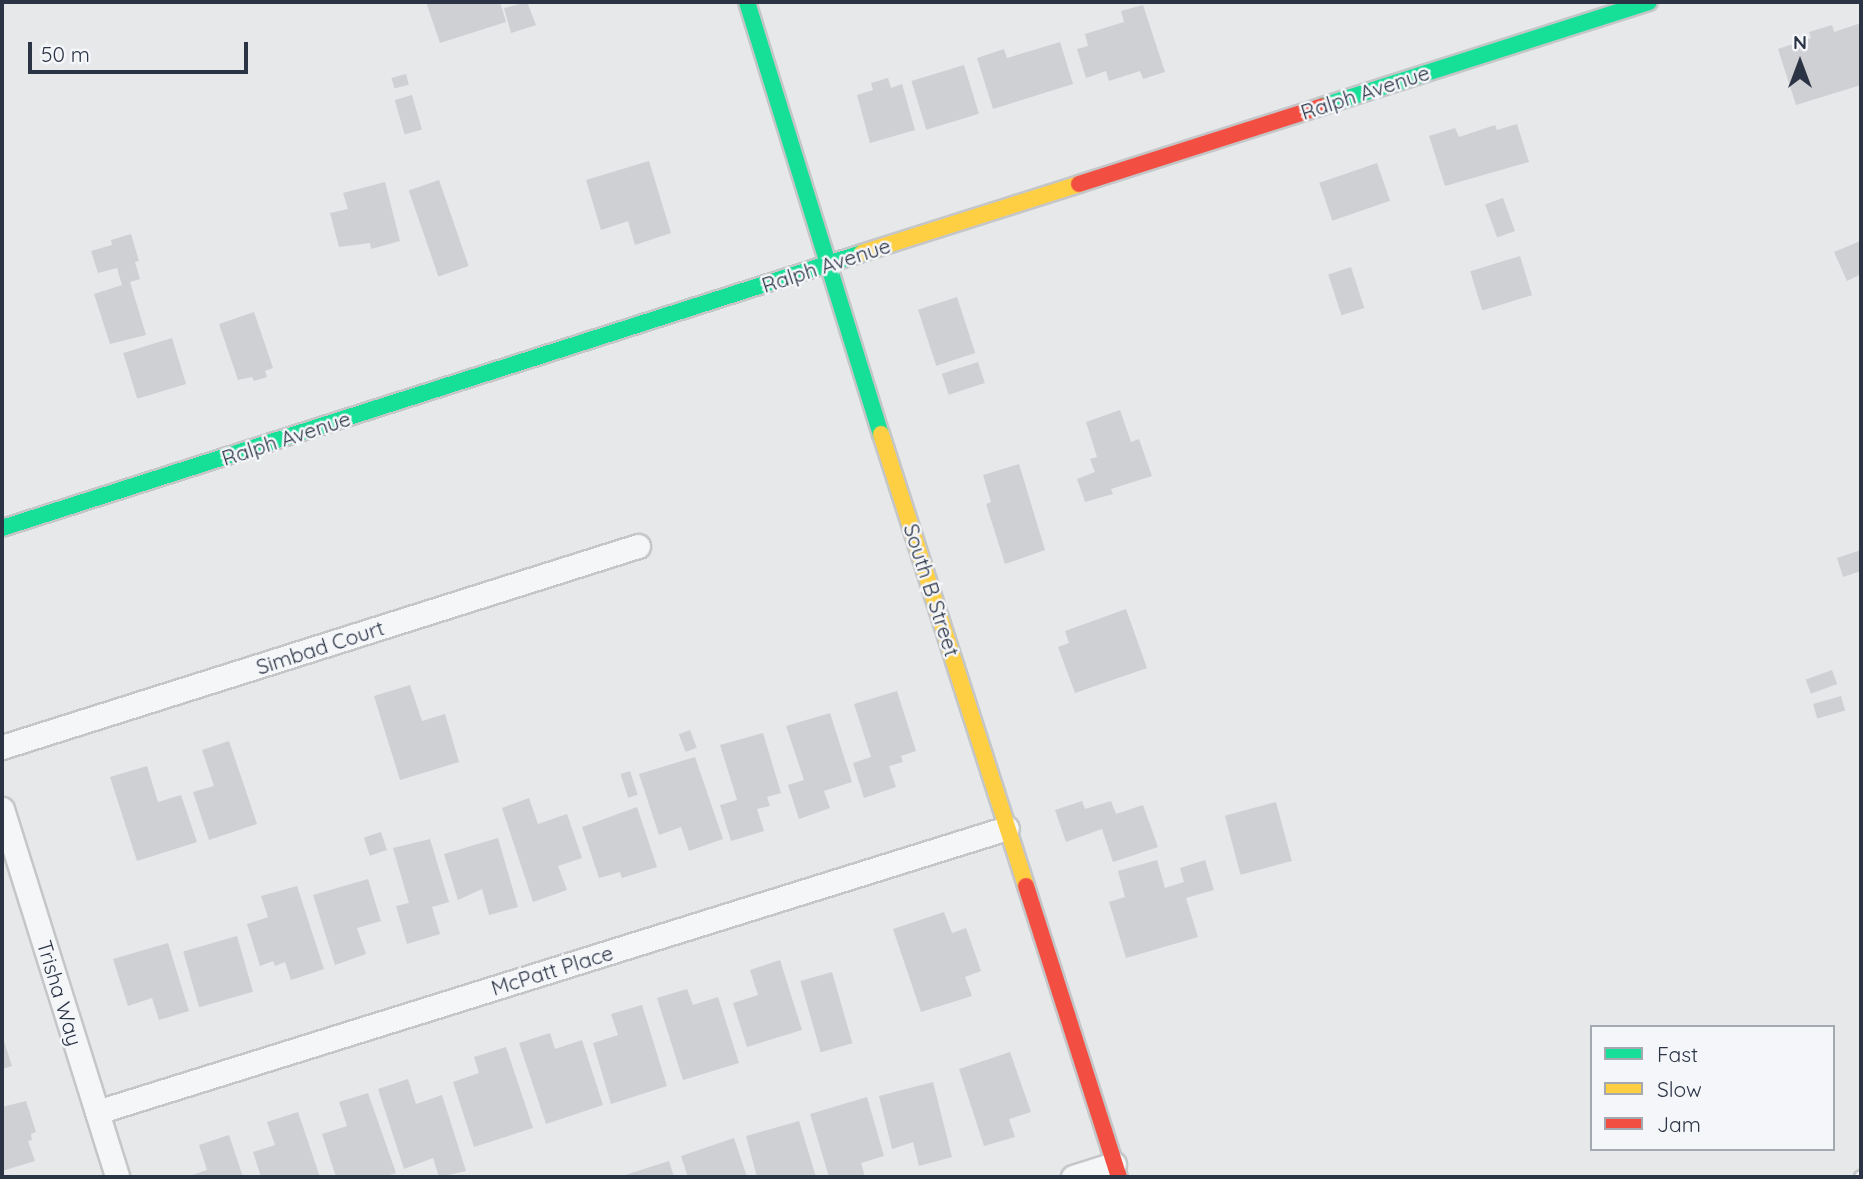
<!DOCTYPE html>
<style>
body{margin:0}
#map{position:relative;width:1863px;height:1179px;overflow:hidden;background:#e6e8ea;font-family:Quicksand,sans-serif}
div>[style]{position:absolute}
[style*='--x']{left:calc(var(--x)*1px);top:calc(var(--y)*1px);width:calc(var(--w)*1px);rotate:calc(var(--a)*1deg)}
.building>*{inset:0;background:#ced0d3;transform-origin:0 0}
.roads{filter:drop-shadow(2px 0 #c4c6c8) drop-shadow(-2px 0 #c4c6c8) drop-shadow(0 2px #c4c6c8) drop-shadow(0 -2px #c4c6c8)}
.lane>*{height:10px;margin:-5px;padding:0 5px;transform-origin:5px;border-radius:5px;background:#f5f6f7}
.street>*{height:23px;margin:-11.5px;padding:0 11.5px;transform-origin:11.5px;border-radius:11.5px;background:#f5f6f7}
.fast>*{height:16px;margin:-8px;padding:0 8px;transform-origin:8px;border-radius:8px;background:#16e098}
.slow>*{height:16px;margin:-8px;padding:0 8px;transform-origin:8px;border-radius:8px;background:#ffcf43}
.jam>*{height:16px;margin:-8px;padding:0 8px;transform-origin:8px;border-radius:8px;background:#f24e42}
span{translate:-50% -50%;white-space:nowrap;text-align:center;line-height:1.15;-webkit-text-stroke:5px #f4f6f9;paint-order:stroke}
.street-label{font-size:21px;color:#2b3445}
.frame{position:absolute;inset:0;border:4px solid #2b3445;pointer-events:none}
.legend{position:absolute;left:1590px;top:1025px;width:245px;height:126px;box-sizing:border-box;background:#f4f6f9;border:2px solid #a4a8b1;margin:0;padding:9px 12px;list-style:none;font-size:21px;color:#2b3445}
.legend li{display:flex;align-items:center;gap:14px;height:35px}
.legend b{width:35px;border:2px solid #a4a8b1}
.north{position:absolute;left:1765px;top:28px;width:70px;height:70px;-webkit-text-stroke:5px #f4f6f9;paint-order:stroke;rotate:0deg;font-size:19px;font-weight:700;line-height:28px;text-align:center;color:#2b3445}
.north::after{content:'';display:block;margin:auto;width:24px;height:32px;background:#2b3445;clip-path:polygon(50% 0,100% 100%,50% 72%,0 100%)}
.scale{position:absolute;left:28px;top:42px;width:220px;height:32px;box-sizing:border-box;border:4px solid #2b3445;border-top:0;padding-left:9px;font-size:21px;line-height:24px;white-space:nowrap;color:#2b3445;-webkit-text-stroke:5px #f4f6f9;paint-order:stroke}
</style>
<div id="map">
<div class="building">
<div style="clip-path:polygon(426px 2px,500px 2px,506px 22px,440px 43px)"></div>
<div style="clip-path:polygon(527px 2px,536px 25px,511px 33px,504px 8px)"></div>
<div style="clip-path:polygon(1143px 5px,1165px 72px,1143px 79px,1140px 71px,1109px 81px,1106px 71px,1086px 78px,1077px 49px,1088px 46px,1085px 34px,1124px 22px,1121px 11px)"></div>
<div style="clip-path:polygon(1861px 23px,1861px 85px,1796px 105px,1778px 49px,1811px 38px,1809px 32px,1832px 25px,1834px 32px)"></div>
<div style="clip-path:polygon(1060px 42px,1073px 84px,993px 109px,977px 58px,1004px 49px,1007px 58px)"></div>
<div style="left:964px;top:65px;width:51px;height:55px;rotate:73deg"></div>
<div style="left:406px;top:74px;width:11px;height:15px;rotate:75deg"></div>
<div style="clip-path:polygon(888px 78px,891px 88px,902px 84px,915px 130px,870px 143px,857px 95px,873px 90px,871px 83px)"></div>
<div style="left:412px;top:95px;width:36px;height:18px;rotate:74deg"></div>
<div style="clip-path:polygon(1517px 124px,1529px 162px,1445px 186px,1429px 136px,1455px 128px,1459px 137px,1495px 125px,1497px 130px)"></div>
<div style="clip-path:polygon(649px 161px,671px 233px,635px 245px,628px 221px,601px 230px,586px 180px)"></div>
<div style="left:1377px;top:163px;width:40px;height:61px;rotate:71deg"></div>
<div style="left:439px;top:180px;width:91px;height:32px;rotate:71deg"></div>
<div style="clip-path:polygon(385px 182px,400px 241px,371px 249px,370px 243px,339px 247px,330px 213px,348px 209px,343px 193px)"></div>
<div style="left:1503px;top:198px;width:35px;height:19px;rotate:70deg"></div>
<div style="clip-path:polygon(131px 234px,139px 261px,135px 262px,140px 279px,130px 282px,146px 335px,110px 344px,94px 294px,122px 285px,117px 268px,98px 273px,91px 251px,112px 245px,111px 240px)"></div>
<div style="clip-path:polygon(1858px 242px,1861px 243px,1861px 274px,1847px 281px,1834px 252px)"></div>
<div style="left:1520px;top:256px;width:41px;height:52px;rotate:73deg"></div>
<div style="left:1351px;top:267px;width:43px;height:24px;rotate:72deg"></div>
<div style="left:957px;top:297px;width:59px;height:41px;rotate:72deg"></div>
<div style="clip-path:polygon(254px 312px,273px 368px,265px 371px,267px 377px,254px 381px,252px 377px,238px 380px,219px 324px)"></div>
<div style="left:172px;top:338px;width:48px;height:51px;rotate:73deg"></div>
<div style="left:978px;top:362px;width:22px;height:38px;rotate:72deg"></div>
<div style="clip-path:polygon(1120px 410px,1131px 442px,1139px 439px,1152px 476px,1111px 489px,1113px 494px,1085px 502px,1077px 479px,1095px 472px,1090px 459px,1097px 457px,1086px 422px)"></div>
<div style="clip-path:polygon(1019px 464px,1045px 550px,1005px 564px,986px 504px,991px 502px,983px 475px)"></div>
<div style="clip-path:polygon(1861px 550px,1861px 571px,1843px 577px,1837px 558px)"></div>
<div style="clip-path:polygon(1126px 609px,1147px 668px,1075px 693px,1058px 647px,1069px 643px,1065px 631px)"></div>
<div style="left:1832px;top:670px;width:15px;height:28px;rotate:70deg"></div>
<div style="clip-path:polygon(410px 685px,422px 721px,445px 714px,459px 762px,400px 780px,374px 696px)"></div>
<div style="clip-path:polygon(897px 691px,916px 751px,901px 756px,903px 762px,889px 766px,896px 787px,864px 798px,853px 763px,871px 757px,854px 704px)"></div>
<div style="left:1841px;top:696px;width:15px;height:29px;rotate:74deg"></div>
<div style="clip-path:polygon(830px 713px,852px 782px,824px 791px,830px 808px,799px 819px,788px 785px,804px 780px,786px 726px)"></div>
<div style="left:690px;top:730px;width:19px;height:12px;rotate:69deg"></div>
<div style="clip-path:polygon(763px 733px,781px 793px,767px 797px,770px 806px,757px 809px,764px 831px,731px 841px,720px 805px,737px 800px,720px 745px)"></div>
<div style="clip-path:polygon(229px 741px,257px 824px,209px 840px,193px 792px,214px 786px,202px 750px)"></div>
<div style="clip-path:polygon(695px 757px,723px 839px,689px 851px,681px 827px,659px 835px,639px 774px)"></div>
<div style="clip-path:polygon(147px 766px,158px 802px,181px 795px,197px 842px,137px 861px,110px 777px)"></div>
<div style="left:630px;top:771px;width:25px;height:10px;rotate:72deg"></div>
<div style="clip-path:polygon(529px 798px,538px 824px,567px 814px,582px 858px,558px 866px,567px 890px,533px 902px,502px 808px)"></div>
<div style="clip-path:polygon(1082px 801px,1085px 809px,1111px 801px,1116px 814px,1143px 805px,1158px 847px,1113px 862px,1102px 829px,1066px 842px,1055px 810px)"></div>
<div style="left:1276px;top:802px;width:61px;height:53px;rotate:75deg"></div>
<div style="clip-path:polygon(637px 807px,657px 867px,622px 878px,620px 872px,599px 878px,582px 827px)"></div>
<div style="left:381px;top:832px;width:19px;height:18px;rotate:72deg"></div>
<div style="clip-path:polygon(498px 838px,518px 907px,489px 915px,482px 889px,458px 900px,444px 854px)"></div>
<div style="clip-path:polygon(430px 839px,449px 902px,432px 907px,440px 934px,407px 944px,396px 906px,409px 903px,393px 848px)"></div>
<div style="clip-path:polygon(1157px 860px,1165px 888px,1184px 882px,1180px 868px,1205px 860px,1214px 890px,1186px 898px,1198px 937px,1126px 958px,1109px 902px,1125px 897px,1118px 871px)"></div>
<div style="clip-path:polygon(368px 879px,381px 921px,357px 928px,366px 954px,335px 965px,313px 895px)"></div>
<div style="clip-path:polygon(297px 886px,324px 969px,291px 980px,285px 962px,275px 966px,273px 961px,260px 966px,247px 924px,268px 917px,261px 896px)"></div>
<div style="clip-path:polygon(944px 912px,952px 933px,966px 928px,981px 971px,965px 977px,972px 996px,921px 1012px,893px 929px)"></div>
<div style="left:237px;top:936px;width:58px;height:56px;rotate:74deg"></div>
<div style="clip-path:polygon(168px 943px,189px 1011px,159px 1020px,152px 998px,128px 1006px,113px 959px)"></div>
<div style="clip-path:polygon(780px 960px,802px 1030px,747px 1047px,733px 1003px,758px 995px,750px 970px)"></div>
<div style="left:832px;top:972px;width:74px;height:33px;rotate:74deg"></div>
<div style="clip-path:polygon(687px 989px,693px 1005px,718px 997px,739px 1063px,683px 1080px,657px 998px)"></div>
<div style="clip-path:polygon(642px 1005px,667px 1086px,611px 1104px,593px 1043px,618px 1035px,611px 1014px)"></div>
<div style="clip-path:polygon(550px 1033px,555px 1049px,582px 1040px,603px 1105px,546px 1124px,519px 1043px)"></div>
<div style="clip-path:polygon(2px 1035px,12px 1066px,2px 1069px)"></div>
<div style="clip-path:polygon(506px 1047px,533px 1128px,474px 1147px,453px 1082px,479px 1073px,474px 1057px)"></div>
<div style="clip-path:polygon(1010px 1052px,1031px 1112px,1009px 1119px,1015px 1137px,984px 1146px,959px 1069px)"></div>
<div style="clip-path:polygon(408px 1079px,416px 1104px,442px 1095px,466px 1171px,439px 1177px,433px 1158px,404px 1169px,378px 1089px)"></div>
<div style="clip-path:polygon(933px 1082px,952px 1157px,919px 1166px,913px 1142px,892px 1149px,879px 1096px)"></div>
<div style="clip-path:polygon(368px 1093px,396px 1173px,382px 1177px,336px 1177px,322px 1134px,347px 1126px,339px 1102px)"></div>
<div style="clip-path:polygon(867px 1097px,884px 1156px,861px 1163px,865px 1177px,829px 1177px,810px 1114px)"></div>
<div style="clip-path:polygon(26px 1101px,36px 1132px,31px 1134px,32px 1140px,28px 1141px,35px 1161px,2px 1171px,2px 1107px)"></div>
<div style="clip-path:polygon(298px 1112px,320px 1177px,261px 1177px,253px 1152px,275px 1145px,267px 1122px)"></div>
<div style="clip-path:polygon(799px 1121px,816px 1177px,757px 1177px,746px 1136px)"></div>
<div style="clip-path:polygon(229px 1135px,243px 1177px,187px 1177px,207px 1170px,199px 1145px)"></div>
<div style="clip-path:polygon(734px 1138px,747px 1177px,688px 1177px,681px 1156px)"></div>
<div style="clip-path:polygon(669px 1161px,674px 1177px,619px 1177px)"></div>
</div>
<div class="roads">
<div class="lane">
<div style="--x:1860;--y:1177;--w:1;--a:-45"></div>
</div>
<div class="street">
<div style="--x:2;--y:747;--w:667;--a:-17.54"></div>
<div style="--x:2;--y:809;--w:386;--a:72.6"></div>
<div style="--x:97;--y:1112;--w:953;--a:-17.33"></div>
<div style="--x:1073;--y:1177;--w:43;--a:-17.6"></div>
</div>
<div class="fast">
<div style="--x:747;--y:2;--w:452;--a:72.8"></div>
<div style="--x:1323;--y:106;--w:342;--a:-17.7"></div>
<div style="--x:2;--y:528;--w:903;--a:-17.73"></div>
</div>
<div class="slow">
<div style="--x:862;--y:253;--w:228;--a:-17.6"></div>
<div style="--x:881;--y:434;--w:475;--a:72.2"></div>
</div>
<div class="jam">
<div style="--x:1079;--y:184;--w:256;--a:-17.7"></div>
<div style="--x:1026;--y:886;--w:305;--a:72.3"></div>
</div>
</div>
<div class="street-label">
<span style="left:1365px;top:92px;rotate:-18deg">Ralph Avenue</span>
<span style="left:826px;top:265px;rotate:-18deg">Ralph Avenue</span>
<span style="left:286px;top:438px;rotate:-18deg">Ralph Avenue</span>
<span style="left:932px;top:590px;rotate:72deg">South B Street</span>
<span style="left:320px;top:647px;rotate:-18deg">Simbad Court</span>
<span style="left:552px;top:970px;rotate:-17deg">McPatt Place</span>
<span style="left:60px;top:993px;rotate:73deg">Trisha Way</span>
</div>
<div class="frame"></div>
<ul class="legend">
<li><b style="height:9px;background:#16e098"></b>Fast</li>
<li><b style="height:9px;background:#ffcf43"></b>Slow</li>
<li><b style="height:9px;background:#f24e42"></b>Jam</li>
</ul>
<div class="north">N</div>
<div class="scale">50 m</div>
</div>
